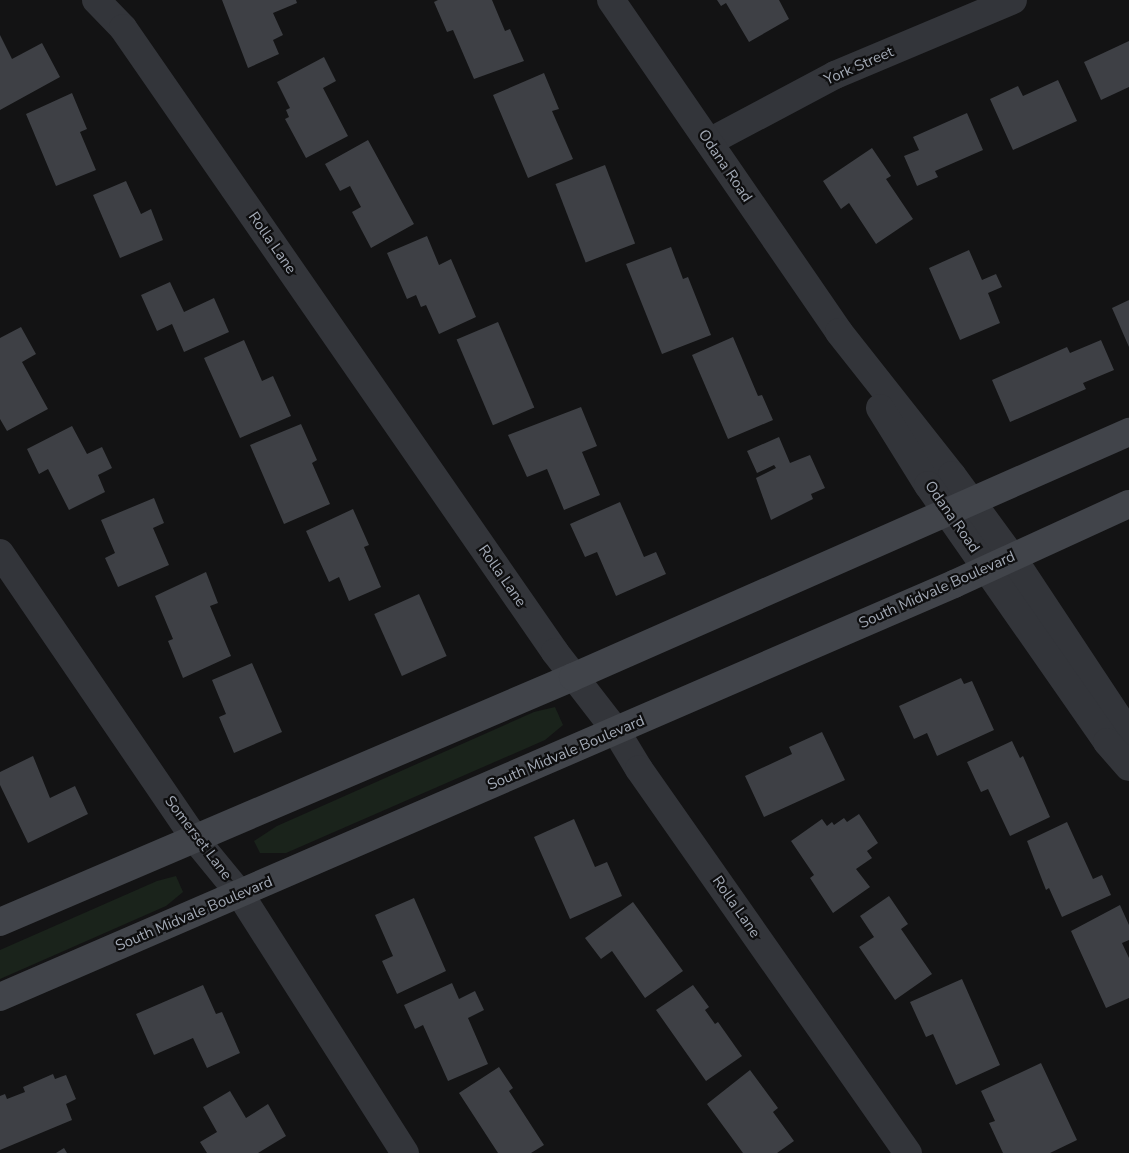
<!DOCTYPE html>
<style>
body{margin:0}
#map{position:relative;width:1129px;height:1153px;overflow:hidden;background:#131314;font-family:"Nunito Sans",sans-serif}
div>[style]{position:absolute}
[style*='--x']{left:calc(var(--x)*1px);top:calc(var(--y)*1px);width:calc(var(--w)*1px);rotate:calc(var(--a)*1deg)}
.green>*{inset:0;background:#1a231b}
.building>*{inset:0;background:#3e4045;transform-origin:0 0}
.minor>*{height:28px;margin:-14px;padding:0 14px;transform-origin:14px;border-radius:14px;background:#33353a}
.tertiary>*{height:28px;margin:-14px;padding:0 14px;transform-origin:14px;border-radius:14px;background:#33353a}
.secondary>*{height:28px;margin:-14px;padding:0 14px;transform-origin:14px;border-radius:14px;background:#41444a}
span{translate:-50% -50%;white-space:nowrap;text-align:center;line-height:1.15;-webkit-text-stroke:4.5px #0e0e0f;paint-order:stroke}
.street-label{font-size:15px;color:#a3aab6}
</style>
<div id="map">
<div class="green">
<div style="clip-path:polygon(555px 707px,563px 725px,545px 740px,286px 853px,260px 853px,254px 841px,277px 826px,534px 712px)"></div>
<div style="clip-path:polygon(176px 876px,183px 892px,166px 906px,0 979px,0 950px,157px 881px)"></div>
</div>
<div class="building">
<div style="clip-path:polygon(222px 0,296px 0,297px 3px,273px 13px,283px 35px,273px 40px,279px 54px,248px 68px)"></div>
<div style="clip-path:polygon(438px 0,492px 0,505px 31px,510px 29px,524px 61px,474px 79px,453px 30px,447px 32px,434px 2px)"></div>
<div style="clip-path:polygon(717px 0,779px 0,789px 19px,749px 42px,726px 3px,721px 6px)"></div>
<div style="clip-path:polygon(0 35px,12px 59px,42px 43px,60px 77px,0 110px)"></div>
<div style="clip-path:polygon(1129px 41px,1129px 87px,1101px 100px,1084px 62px)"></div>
<div style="clip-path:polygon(324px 57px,336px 81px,323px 88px,348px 136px,306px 158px,285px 119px,289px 117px,286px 110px,290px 108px,277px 82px)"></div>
<div style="clip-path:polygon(544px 73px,559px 109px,552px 111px,573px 159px,528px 178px,493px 95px)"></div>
<div style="clip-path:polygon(1058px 80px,1077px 121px,1013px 150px,990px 99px,1018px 86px,1023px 96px)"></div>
<div style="clip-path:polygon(72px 93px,87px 129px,80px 132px,96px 170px,56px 186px,26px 114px)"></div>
<div style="clip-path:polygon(967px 113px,983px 150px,935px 171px,938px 177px,917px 186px,904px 156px,919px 150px,913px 137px)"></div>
<div style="clip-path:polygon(368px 140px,414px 224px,371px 248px,352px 212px,361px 207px,350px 186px,340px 191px,325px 164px)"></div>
<div style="clip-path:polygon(872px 148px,891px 176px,886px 179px,913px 219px,876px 244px,849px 203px,841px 209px,823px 181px)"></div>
<div style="left:605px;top:165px;width:84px;height:53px;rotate:69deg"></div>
<div style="clip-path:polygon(126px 181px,141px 214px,151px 209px,163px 240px,120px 258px,93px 195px)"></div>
<div style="clip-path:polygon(427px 236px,439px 265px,451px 259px,476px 317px,439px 334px,426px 305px,421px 307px,416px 295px,407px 299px,387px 253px)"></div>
<div style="clip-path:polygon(671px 247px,683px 279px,688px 277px,711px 335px,662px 354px,626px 264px)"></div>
<div style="clip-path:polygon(969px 250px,982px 280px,996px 274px,1002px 287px,988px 293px,1000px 323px,960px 340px,929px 268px)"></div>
<div style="clip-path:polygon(170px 282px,184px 312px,214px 298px,229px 332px,184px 352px,172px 324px,157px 331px,141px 295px)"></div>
<div style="clip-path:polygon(1129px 300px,1129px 347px,1112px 308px)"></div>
<div style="left:498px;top:322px;width:93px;height:45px;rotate:67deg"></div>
<div style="clip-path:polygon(21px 327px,36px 354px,22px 362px,48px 409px,7px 431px,0 419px,0 338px)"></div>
<div style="clip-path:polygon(733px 337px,758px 396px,762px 395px,773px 420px,728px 439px,692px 355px)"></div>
<div style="clip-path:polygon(244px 340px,262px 381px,273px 376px,291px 416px,240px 438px,204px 358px)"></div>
<div style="clip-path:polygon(1101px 340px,1114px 370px,1083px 383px,1086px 389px,1010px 422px,992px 380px,1067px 347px,1070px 353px)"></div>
<div style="clip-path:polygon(581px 407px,597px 446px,582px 452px,600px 495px,564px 510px,547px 469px,527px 477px,508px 435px)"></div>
<div style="clip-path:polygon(301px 424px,317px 460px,312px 463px,330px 504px,284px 524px,250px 445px)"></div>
<div style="clip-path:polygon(72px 426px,87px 454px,102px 447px,112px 468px,98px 475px,105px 492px,69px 510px,48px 469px,39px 474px,27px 449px)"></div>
<div style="clip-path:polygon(779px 437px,790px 463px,810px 455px,825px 488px,811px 494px,813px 499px,771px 520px,756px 478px,776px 468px,774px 465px,757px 473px,747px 451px)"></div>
<div style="clip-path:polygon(154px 498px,164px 523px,153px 528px,169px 565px,118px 587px,105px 558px,115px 553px,101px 520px)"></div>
<div style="clip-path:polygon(620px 502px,644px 557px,656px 552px,666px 574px,616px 596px,597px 552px,585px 557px,570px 524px)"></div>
<div style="clip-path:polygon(353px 509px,369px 545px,364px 547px,381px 587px,349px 601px,339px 577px,329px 582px,306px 531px)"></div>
<div style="clip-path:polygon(206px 572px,218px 603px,210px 606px,231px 656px,183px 678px,168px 641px,173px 639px,155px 596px)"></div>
<div style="left:419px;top:594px;width:68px;height:49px;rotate:66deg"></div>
<div style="clip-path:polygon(252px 663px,282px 732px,234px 753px,219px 717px,226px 714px,212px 680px)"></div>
<div style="clip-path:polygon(961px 678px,964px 684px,972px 681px,994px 730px,937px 756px,927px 733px,914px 739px,899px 706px)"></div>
<div style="clip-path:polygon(822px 732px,845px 780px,764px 817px,745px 776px,792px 754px,789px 747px)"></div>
<div style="clip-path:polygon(1012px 741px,1020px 758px,1023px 756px,1050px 817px,1010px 836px,988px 789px,981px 792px,967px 762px)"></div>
<div style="clip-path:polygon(33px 756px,50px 798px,75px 786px,88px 814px,28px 843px,0 785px,0 772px)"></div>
<div style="clip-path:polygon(859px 814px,878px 843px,867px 851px,872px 858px,856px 869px,870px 887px,833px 913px,810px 878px,814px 875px,791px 841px,822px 819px,827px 826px,832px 822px,834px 825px,844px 818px,847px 822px)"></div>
<div style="clip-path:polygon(574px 819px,595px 867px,607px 862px,622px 896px,570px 919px,534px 837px)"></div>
<div style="clip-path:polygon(1067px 822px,1093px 879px,1102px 875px,1111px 895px,1062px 917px,1049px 888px,1046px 890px,1027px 841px)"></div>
<div style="clip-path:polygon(889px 896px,908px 924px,901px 929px,932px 974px,895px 1000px,859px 947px,874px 937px,860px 916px)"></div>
<div style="clip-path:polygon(414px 898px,446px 971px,397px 994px,382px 961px,393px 956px,375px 915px)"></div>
<div style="clip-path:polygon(633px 902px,683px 971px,645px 998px,612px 951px,601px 959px,585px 938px)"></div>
<div style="clip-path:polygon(1120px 905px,1129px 925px,1129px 940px,1122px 943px,1129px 958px,1129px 998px,1106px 1008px,1071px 931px)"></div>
<div style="clip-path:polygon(962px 979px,1000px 1065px,956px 1085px,933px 1034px,926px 1037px,910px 1002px)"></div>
<div style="clip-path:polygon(452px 983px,459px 999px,475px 991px,484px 1010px,468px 1018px,488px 1064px,448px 1081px,423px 1025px,415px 1029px,404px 1005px)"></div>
<div style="clip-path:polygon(203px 985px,216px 1014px,222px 1012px,240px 1053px,207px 1068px,193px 1038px,154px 1055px,136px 1014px)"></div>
<div style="clip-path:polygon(693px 985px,709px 1007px,705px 1010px,715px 1024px,718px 1022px,742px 1056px,706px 1081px,656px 1010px)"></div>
<div style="clip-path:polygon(1041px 1063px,1077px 1140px,1050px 1153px,1003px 1153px,989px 1123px,995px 1121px,981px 1091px)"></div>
<div style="clip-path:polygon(499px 1067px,513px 1088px,509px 1091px,544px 1145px,531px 1153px,498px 1153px,459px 1093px)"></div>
<div style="clip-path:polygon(750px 1070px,778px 1108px,773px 1112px,794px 1141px,777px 1153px,743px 1153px,707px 1104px)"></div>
<div style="clip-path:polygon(53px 1074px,55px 1079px,66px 1075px,76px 1099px,66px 1104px,72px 1120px,0 1150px,0 1096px,5px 1094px,7px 1099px,25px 1092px,23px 1087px)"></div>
<div style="clip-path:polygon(230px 1091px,246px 1118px,268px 1104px,286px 1136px,258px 1153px,207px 1153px,200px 1142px,217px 1132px,203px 1107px)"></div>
<div style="clip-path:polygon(64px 1148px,67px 1153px,56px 1153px)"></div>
</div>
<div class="minor">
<div style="--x:96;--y:0;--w:39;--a:46"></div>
<div style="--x:123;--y:28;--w:759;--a:55.3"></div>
<div style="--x:555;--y:652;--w:100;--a:52.3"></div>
<div style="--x:616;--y:731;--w:44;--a:58.8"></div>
<div style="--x:639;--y:769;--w:469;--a:55"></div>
<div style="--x:709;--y:142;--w:143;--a:-28"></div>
<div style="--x:835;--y:75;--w:193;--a:-22.8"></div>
<div style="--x:0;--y:553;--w:346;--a:55.7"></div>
<div style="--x:195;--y:839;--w:71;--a:50.7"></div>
<div style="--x:240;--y:894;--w:307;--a:57.5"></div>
</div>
<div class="tertiary">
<div style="--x:611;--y:0;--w:403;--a:55.5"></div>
<div style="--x:839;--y:332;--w:182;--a:51.7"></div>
<div style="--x:952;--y:475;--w:102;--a:53.8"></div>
<div style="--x:1012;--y:557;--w:212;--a:56.5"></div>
<div style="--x:880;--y:408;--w:91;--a:58.1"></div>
<div style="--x:928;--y:485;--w:313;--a:55.1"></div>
<div style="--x:1107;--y:742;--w:33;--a:49"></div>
</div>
<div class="secondary">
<div style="--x:0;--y:922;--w:623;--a:-23.15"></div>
<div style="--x:573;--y:677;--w:608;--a:-23.78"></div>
<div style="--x:0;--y:997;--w:1040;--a:-23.41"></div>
<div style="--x:954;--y:584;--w:192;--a:-24.6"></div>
</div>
<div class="street-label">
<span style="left:859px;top:66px;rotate:-24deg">York Street</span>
<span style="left:725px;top:166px;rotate:56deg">Odana Road</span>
<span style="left:272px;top:243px;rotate:55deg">Rolla Lane</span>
<span style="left:952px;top:517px;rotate:55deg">Odana Road</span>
<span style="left:502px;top:576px;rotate:55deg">Rolla Lane</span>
<span style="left:937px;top:590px;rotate:-24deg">South Midvale Boulevard</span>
<span style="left:566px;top:753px;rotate:-23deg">South Midvale Boulevard</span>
<span style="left:198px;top:838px;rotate:53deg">Somerset Lane</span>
<span style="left:736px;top:907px;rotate:55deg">Rolla Lane</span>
<span style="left:194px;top:914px;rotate:-23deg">South Midvale Boulevard</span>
</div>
</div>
